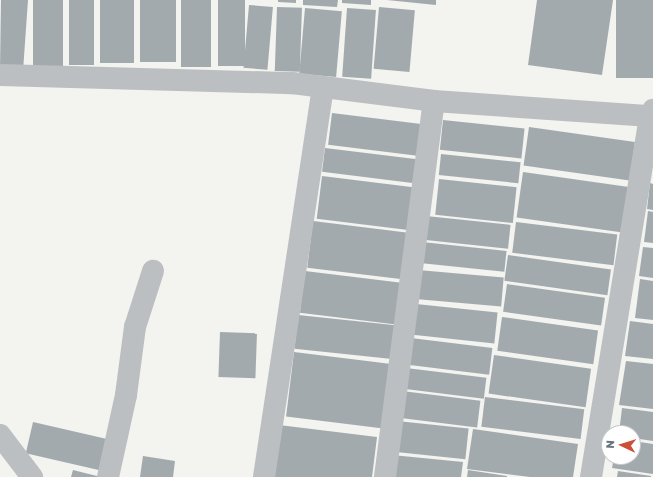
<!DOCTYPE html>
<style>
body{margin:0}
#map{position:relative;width:653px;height:477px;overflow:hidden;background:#f3f3f0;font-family:"Golos Text",sans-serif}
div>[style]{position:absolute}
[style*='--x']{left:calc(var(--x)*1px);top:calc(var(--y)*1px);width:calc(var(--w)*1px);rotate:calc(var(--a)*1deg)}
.building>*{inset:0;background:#a3aaae;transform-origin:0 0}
.minor>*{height:22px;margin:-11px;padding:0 11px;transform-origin:11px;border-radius:11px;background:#bbbfc1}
span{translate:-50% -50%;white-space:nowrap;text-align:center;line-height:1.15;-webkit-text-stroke:4px #fff;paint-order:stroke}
.north{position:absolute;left:601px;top:425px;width:40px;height:40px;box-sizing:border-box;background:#fff;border:1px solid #c2c8cb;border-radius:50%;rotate:274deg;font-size:11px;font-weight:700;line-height:16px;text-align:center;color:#66757d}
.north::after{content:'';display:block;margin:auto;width:14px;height:18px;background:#cc4f38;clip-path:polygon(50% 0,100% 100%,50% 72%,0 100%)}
</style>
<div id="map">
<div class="building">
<div style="clip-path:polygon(1px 0,28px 0,23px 71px,0 69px)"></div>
<div style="left:33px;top:0;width:30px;height:67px"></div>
<div style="left:69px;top:0;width:25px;height:65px"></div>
<div style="left:100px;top:0;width:34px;height:63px"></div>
<div style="left:140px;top:0;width:36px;height:62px"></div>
<div style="left:181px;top:0;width:30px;height:67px"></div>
<div style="left:218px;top:0;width:27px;height:66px"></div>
<div style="clip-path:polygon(278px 0,296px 0,296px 3px,278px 2px)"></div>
<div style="clip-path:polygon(303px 0,338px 0,337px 7px,303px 5px)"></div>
<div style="clip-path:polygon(342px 0,371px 0,371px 5px,342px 3px)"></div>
<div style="clip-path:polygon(387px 0,436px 0,436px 5px)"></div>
<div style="clip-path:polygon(537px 0,613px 0,602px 75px,528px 65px)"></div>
<div style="left:616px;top:0;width:37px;height:78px"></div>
<div style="left:249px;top:5px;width:24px;height:63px;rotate:5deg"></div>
<div style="left:277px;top:7px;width:25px;height:64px;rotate:2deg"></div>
<div style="left:379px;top:7px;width:36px;height:62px;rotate:5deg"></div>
<div style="left:305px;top:8px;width:37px;height:66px;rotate:5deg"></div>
<div style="left:347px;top:8px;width:29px;height:69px;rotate:4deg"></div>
<div style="left:332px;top:113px;width:96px;height:32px;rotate:7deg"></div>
<div style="left:443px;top:120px;width:82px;height:30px;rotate:6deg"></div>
<div style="left:529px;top:127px;width:107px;height:39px;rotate:8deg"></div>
<div style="left:325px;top:148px;width:97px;height:24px;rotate:7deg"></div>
<div style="left:441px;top:154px;width:80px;height:21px;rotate:6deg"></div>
<div style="left:523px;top:172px;width:107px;height:46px;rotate:8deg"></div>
<div style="left:322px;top:176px;width:96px;height:43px;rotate:7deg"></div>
<div style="left:439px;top:179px;width:78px;height:36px;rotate:6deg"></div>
<div style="clip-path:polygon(650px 183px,653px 184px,653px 210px,647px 209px)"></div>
<div style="clip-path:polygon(648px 211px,653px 212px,653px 243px,644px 242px)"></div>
<div style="left:426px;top:216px;width:85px;height:24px;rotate:6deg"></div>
<div style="left:313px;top:221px;width:98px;height:47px;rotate:7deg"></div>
<div style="left:516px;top:222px;width:102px;height:31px;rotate:7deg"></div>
<div style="left:422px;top:242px;width:85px;height:21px;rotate:6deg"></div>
<div style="clip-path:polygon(643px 247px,653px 248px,653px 278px,639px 276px)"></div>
<div style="left:508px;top:255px;width:104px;height:26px;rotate:8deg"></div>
<div style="left:418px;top:270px;width:86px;height:29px;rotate:5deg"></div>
<div style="left:305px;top:271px;width:97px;height:42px;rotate:7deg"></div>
<div style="clip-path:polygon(640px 279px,653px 281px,653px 320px,635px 318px)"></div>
<div style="left:507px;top:284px;width:99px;height:28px;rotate:8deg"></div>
<div style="left:416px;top:304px;width:82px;height:31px;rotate:6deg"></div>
<div style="left:298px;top:315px;width:98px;height:34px;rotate:6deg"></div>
<div style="left:502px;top:317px;width:97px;height:34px;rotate:8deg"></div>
<div style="clip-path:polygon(630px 321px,653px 324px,653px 359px,625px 356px)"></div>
<div style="left:220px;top:332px;width:37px;height:45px;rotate:2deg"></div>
<div style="left:411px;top:338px;width:82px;height:27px;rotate:7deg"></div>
<div style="left:294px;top:352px;width:96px;height:65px;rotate:7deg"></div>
<div style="left:494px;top:355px;width:98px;height:39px;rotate:8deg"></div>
<div style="clip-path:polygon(626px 361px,653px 364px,653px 409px,619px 405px)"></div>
<div style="left:406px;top:368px;width:81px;height:21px;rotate:7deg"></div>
<div style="left:402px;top:391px;width:79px;height:27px;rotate:7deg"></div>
<div style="left:485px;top:397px;width:100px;height:30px;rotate:7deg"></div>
<div style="clip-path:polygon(622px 408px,653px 412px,653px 441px,633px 438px,633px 433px,619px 433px)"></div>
<div style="left:397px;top:421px;width:72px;height:31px;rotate:6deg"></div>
<div style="left:33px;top:422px;width:77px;height:32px;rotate:13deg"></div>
<div style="clip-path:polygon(279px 425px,377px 437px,372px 477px,273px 477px)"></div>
<div style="clip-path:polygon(473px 429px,578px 444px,573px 477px,530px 477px,467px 469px)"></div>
<div style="clip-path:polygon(633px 441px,653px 444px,653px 474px,612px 468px,614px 457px,633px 457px)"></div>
<div style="clip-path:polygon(392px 455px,463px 462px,461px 477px,389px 477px)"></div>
<div style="clip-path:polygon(143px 456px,175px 461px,173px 477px,140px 477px)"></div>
<div style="clip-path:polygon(73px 470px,97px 476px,97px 477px,71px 477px)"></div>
<div style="clip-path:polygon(468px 470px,507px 476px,507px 477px,467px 477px)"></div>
<div style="clip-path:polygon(618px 471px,651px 476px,651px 477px,617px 477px)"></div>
</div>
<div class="minor">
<div style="--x:0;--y:75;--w:292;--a:1.6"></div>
<div style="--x:292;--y:83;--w:143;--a:7.2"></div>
<div style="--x:434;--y:101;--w:217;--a:4"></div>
<div style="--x:0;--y:435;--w:53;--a:52.7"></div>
<div style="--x:108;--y:477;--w:84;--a:-77.6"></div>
<div style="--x:126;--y:395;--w:69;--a:-82.5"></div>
<div style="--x:135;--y:327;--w:59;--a:-72.2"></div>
<div style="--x:264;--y:477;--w:393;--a:-81.4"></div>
<div style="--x:385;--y:477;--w:379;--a:-82.6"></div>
<div style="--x:591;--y:477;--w:366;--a:-80.7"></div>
<div style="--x:650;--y:116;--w:7;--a:-63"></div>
</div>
<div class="north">N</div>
</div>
